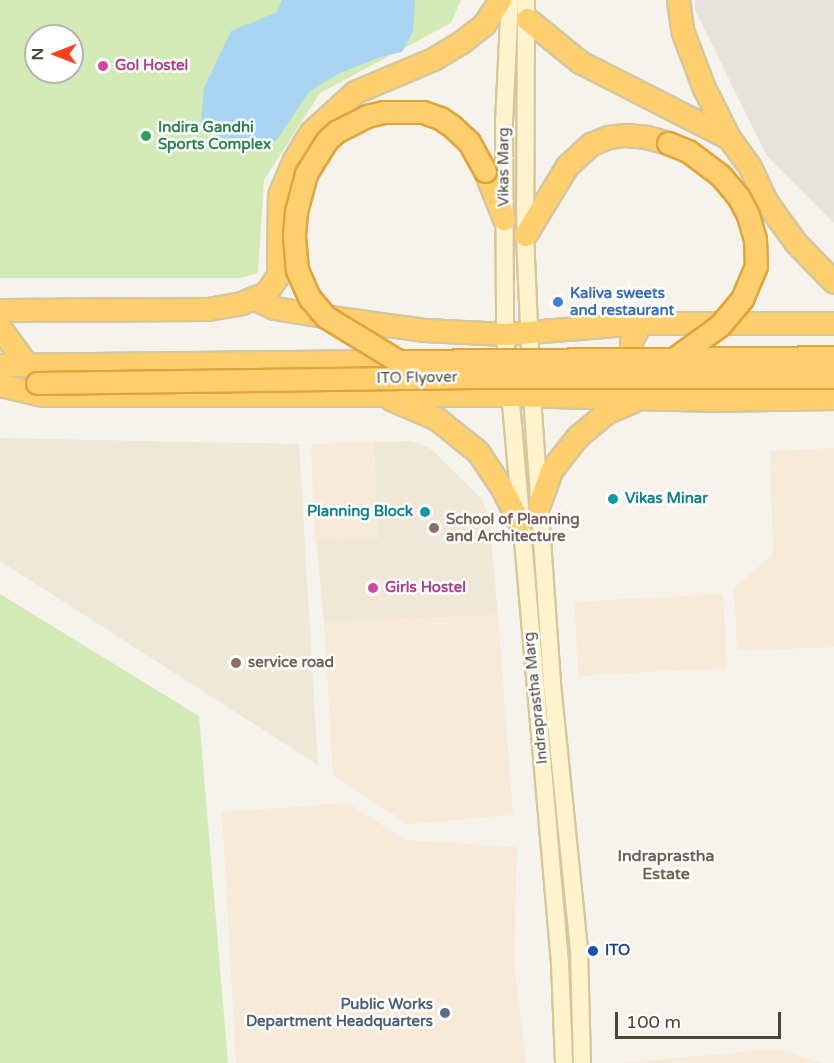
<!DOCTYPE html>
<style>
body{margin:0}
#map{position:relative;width:834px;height:1063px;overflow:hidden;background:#f6f3ec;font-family:"Varela Round",sans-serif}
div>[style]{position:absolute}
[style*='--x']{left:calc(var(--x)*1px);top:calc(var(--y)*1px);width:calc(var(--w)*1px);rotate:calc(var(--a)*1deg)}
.commercial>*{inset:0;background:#f7ead8;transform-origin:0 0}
.industrial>*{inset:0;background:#e6e2dd}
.education>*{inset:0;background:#efe8d6}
.green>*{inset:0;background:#d2eab5}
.water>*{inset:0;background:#a9d4f2}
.roads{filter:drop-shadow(2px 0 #d6c79b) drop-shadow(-2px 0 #d6c79b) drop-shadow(0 2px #d6c79b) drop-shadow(0 -2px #d6c79b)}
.secondary>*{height:16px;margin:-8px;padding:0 8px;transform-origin:8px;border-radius:8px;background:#fff3cd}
.highway>*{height:21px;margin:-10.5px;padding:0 10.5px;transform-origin:10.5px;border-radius:10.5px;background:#ffcf6e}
.bridges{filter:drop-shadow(2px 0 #e0a43c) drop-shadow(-2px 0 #e0a43c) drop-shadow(0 2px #e0a43c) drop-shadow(0 -2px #e0a43c)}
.highway-bridge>*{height:21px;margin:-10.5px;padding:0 10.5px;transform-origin:10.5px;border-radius:10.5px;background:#ffcf6e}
.dots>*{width:16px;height:16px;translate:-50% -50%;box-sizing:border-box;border:3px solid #fff;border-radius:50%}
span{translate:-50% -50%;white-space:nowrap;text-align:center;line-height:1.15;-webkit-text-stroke:5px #fff;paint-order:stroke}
.hotel-label{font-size:15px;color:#b23c85;font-weight:700}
.left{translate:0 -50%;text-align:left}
.leisure-label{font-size:15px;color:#27864d;font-weight:700}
.street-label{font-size:15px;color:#4b4439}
.shop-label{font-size:15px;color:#366cbe;font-weight:700}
.culture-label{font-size:15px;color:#0d838f;font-weight:700}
.right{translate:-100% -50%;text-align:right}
.education-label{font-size:15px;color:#785e54;font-weight:700}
.transit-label{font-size:15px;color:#164399;font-weight:700}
.service-label{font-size:15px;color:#4e5e75;font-weight:700}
.neighbourhood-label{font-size:16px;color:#6e6250;font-weight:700}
.north{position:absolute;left:24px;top:24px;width:60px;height:60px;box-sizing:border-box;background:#fff;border:2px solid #b7b4b0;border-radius:50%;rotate:270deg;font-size:16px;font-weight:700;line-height:24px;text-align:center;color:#4b4439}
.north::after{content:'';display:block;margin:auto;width:21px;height:27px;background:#fc3f1d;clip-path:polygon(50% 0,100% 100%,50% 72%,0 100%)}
.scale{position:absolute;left:615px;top:1012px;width:166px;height:27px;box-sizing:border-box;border:3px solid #4b4439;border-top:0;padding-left:8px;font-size:18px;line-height:21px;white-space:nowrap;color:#4b4439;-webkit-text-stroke:4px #fff;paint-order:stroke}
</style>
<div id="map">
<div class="commercial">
<div style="left:374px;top:442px;width:96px;height:63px;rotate:88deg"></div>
<div style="clip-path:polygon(834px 448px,834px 647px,737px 651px,734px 588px,773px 554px,770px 451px)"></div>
<div style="left:723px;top:594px;width:74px;height:149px;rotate:87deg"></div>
<div style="clip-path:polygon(498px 615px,513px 815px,408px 824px,333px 775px,324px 622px)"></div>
<div style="clip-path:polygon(348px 803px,405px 840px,517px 847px,514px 963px,526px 1063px,236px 1063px,222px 812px)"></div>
<div style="clip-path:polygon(778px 1049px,823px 1063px,616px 1063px,709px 1055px)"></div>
</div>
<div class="industrial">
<div style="clip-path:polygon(695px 0,834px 0,834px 223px,767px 156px,695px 10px)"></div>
</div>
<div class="education">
<div style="clip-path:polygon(0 438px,299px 444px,318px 765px,0 561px)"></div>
<div style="clip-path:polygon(411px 441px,431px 449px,482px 499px,489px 518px,498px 615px,324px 622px,316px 540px,378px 538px,374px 442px)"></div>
</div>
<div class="green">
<div style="clip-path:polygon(evenodd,0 0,461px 0,451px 23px,320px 93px,264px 180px,258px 273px,240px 278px,0 278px,0 0,36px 36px,72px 36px,72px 72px,36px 72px,36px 36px)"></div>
<div style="clip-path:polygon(0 594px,199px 716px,228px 1063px,0 1063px)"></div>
</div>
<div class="water">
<div style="clip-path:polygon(282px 0,415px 0,413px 32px,402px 52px,380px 57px,338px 74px,309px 92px,276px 141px,253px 148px,224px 144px,201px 122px,204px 88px,231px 31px,277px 12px)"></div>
</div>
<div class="roads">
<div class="secondary">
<div style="--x:510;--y:0;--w:121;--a:92.8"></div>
<div style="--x:504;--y:121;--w:213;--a:89.7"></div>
<div style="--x:505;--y:334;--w:631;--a:85"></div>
<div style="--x:560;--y:963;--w:100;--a:87.7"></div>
<div style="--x:526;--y:0;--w:235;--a:90.2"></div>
<div style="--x:525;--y:235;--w:162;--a:87.5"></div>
<div style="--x:532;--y:397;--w:288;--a:86"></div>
<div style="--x:552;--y:684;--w:267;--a:84.2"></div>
<div style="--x:579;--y:950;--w:113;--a:88.5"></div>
</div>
<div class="highway">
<div style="--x:678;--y:0;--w:30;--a:82"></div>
<div style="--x:682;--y:30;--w:60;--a:69.4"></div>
<div style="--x:703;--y:86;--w:58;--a:63.4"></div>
<div style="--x:527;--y:19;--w:68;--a:39.1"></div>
<div style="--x:580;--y:62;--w:167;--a:27"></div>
<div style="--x:729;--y:138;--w:36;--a:54"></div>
<div style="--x:750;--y:167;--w:40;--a:65"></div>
<div style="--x:767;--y:203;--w:49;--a:54.1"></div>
<div style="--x:796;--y:243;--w:54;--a:45.7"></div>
<div style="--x:485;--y:171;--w:52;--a:68.4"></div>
<div style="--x:525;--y:235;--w:81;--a:-58.7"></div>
<div style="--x:567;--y:166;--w:33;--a:-43"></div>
<div style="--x:591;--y:144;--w:18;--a:-22"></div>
<div style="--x:608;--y:137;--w:17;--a:-7"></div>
<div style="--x:625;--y:135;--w:21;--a:5"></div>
<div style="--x:646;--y:137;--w:23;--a:15"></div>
<div style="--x:253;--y:298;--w:23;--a:25"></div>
<div style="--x:274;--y:308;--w:64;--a:9"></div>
<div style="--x:337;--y:318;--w:89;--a:7.8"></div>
<div style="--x:425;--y:330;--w:80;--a:2.9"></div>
<div style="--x:505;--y:334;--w:135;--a:-4.7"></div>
<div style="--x:640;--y:323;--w:194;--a:0"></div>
<div style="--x:0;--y:310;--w:208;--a:-0.3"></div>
<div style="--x:208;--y:309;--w:34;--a:-10"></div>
<div style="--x:241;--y:303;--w:27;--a:-22"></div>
<div style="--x:266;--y:293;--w:22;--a:-56"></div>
<div style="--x:278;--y:275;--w:80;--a:-89.3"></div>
<div style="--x:279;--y:195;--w:38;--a:-67"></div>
<div style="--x:294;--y:160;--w:33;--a:-59"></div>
<div style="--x:311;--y:132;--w:59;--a:-42.3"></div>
<div style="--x:355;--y:92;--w:85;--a:-22.9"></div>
<div style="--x:433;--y:59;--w:31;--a:-31"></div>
<div style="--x:460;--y:43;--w:31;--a:-38"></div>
<div style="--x:484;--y:24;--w:29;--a:-56"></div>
<div style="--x:0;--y:328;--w:46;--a:53.9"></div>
<div style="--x:0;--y:365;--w:398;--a:-0.6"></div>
<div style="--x:631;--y:376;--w:35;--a:-90"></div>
<div style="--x:631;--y:341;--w:20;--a:-63"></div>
<div style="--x:0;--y:385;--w:44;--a:13.1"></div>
<div style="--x:43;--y:395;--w:466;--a:0"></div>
<div style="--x:509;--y:395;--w:199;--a:1.4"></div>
<div style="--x:708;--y:400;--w:126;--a:-0.9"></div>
<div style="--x:391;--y:399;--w:50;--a:23.5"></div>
<div style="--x:437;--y:419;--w:53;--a:38.8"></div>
<div style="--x:478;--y:452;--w:43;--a:56.3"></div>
<div style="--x:502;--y:488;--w:39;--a:63"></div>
<div style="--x:539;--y:504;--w:37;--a:-70"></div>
<div style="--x:552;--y:469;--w:41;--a:-52"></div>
<div style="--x:577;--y:437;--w:39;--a:-40"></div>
<div style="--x:607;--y:412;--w:28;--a:-23"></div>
</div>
</div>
<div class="bridges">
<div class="highway-bridge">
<div style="--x:668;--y:143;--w:22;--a:22"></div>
<div style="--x:688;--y:151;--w:41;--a:37.1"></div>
<div style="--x:721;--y:176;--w:26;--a:50"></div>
<div style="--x:738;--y:196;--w:21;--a:62"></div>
<div style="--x:748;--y:215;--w:25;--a:74"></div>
<div style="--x:755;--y:239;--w:27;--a:88"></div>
<div style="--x:756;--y:266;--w:36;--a:113"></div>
<div style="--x:742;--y:299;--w:35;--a:130"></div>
<div style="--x:719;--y:326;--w:54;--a:144"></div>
<div style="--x:485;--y:171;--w:33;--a:-119"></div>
<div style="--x:469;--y:142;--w:23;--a:-137"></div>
<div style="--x:452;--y:126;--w:14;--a:-146"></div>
<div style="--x:440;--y:118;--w:18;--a:-161"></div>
<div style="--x:423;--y:112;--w:39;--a:180"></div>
<div style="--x:384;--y:112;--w:17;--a:167"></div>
<div style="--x:367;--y:116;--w:34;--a:153"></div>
<div style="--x:337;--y:131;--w:13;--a:138"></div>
<div style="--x:327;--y:140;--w:40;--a:122"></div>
<div style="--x:306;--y:174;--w:39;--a:105"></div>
<div style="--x:296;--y:212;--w:24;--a:95"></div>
<div style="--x:294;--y:236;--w:34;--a:85"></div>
<div style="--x:297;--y:270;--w:30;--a:66"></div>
<div style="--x:309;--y:297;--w:26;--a:50"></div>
<div style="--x:326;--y:317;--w:84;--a:31.4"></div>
<div style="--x:398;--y:361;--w:436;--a:-0.5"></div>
<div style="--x:37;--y:383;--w:438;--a:-0.8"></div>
<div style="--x:475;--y:377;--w:359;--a:0"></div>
</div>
</div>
<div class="dots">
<div style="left:103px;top:66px;background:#d1479c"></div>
<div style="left:146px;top:136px;background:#2e9e5b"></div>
<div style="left:558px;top:302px;background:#3f7fe0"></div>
<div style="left:613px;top:499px;background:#0f9aa8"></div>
<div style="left:425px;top:512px;background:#0f9aa8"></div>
<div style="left:434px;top:528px;background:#8d6e63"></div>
<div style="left:373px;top:588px;background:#d1479c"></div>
<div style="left:236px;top:663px;background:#8d6e63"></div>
<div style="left:593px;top:951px;background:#1a4fb4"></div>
<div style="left:445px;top:1013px;background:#5c6f8a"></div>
</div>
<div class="hotel-label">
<span class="left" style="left:115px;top:66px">Gol Hostel</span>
<span class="left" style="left:385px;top:588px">Girls Hostel</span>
</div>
<div class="leisure-label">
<span class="left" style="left:158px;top:136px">Indira Gandhi<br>Sports Complex</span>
</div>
<div class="street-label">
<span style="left:504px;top:167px;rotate:-90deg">Vikas Marg</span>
<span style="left:417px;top:378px;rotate:-1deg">ITO Flyover</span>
<span style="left:536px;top:698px;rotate:-96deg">Indraprastha Marg</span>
</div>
<div class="shop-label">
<span class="left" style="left:570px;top:302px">Kaliva sweets<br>and restaurant</span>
</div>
<div class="culture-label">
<span class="left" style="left:625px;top:499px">Vikas Minar</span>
<span class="right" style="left:413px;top:512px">Planning Block</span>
</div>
<div class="education-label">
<span class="left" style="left:446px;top:528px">School of Planning<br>and Architecture</span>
<span class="left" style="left:248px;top:663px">service road</span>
</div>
<div class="transit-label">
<span class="left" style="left:605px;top:951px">ITO</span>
</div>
<div class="service-label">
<span class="right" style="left:433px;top:1013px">Public Works<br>Department Headquarters</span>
</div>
<div class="neighbourhood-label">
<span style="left:666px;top:865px">Indraprastha<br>Estate</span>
</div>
<div class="north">N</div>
<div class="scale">100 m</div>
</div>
